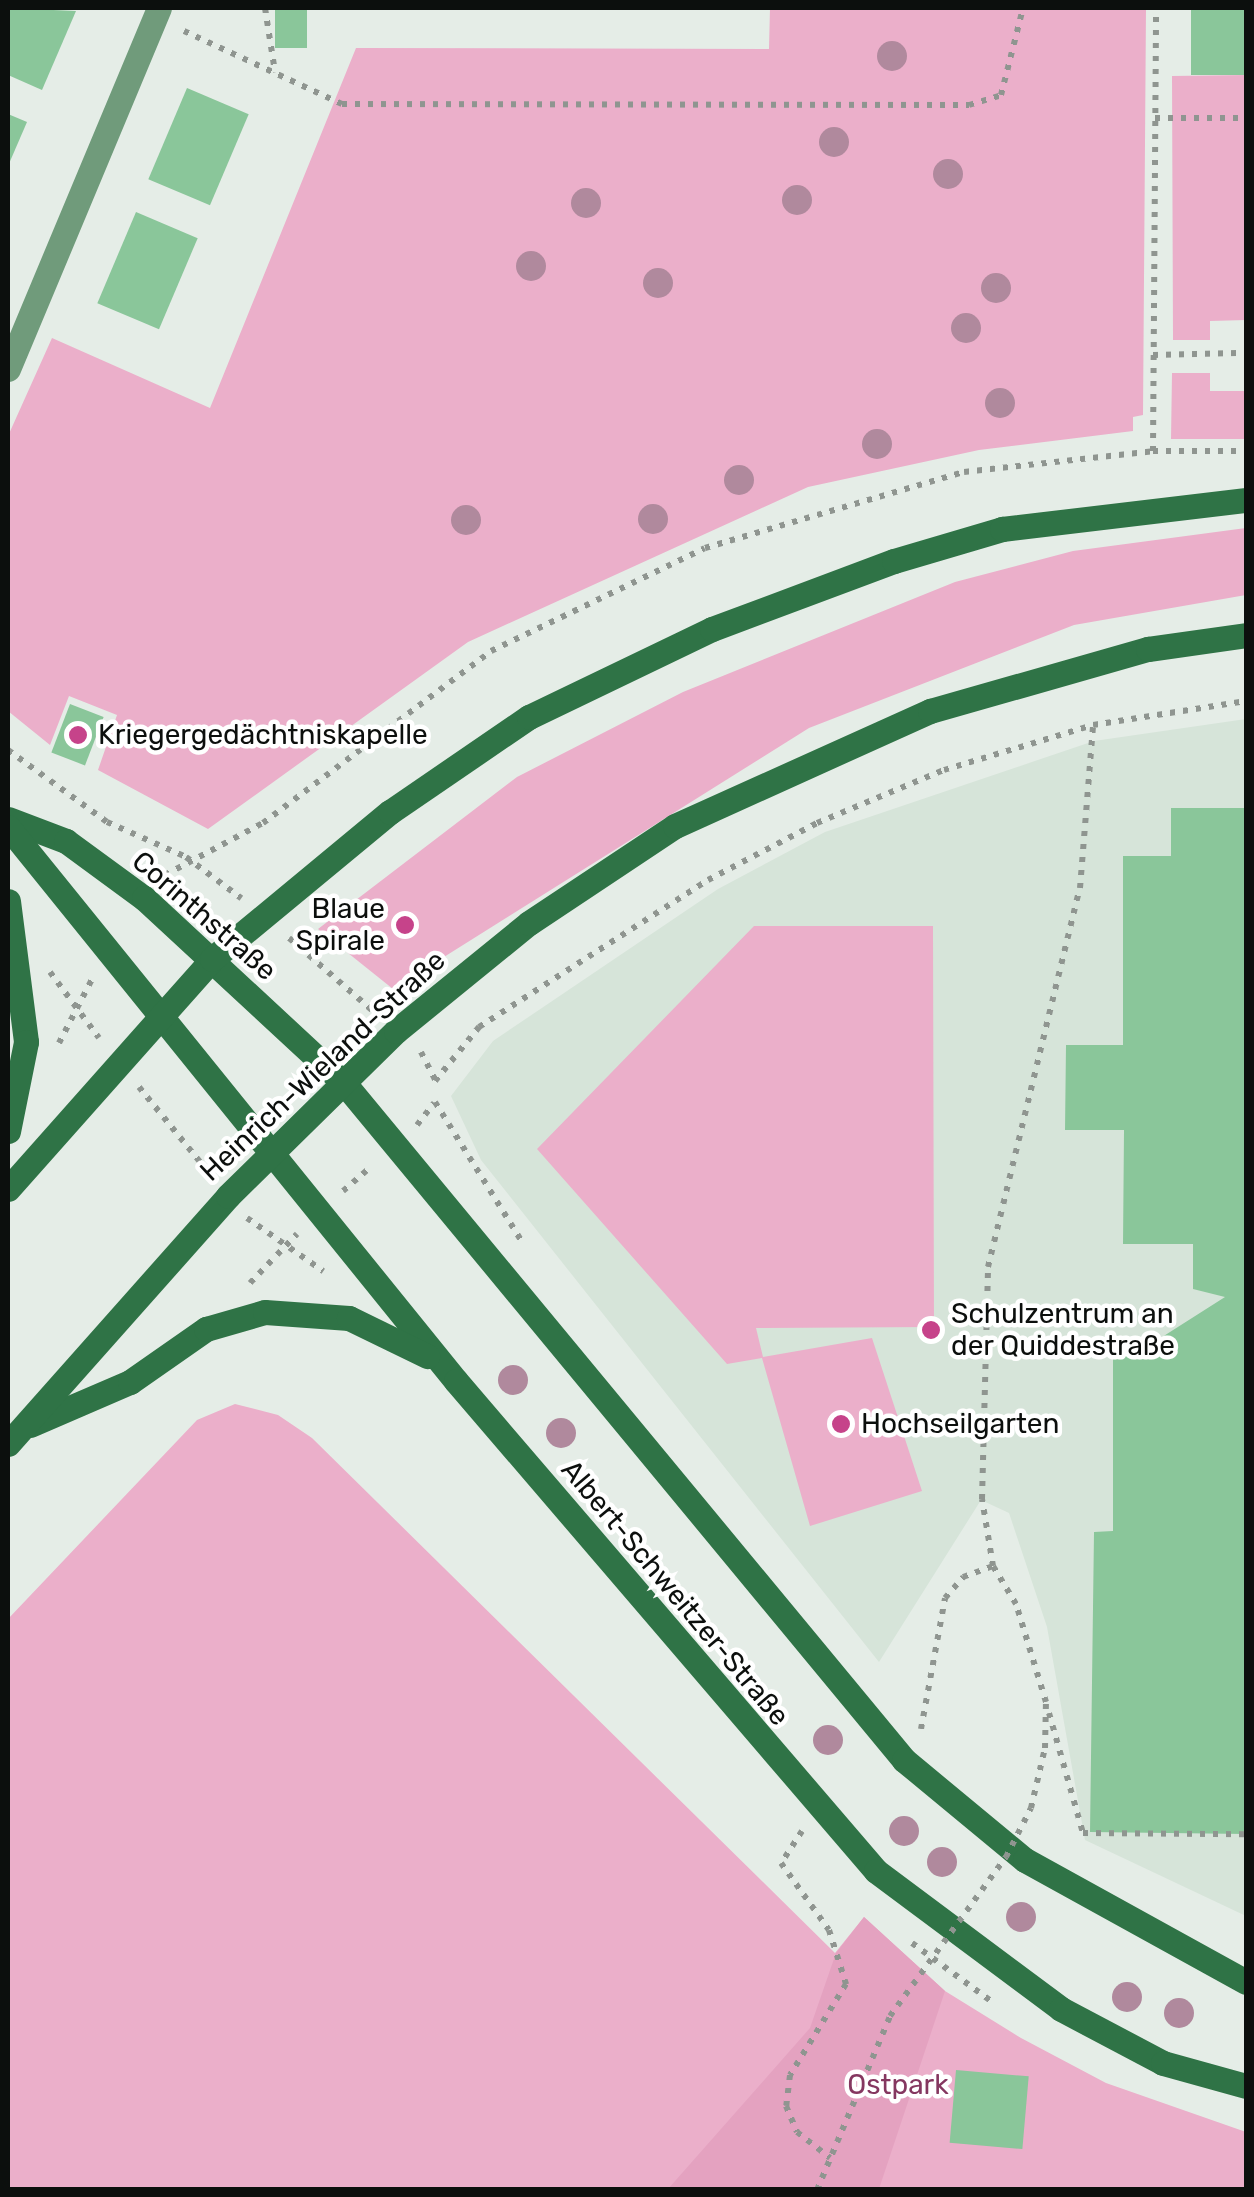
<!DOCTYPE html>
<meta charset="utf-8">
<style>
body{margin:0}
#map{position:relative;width:1254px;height:2197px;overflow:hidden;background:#e5ede7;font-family:Rubik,sans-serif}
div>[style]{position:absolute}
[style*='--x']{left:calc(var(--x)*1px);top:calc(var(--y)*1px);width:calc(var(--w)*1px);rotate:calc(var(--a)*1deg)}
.built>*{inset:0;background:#d6e4d9}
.green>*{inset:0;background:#ebafca}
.forest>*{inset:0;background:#e4a2c0}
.building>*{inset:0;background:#8ac69a;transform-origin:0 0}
.path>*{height:6px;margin-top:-3px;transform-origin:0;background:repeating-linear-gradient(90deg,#8f9590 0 5px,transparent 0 13px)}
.minor>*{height:25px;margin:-12.5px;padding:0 12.5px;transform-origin:12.5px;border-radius:12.5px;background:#709b7b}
.secondary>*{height:25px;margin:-12.5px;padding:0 12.5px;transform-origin:12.5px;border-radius:12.5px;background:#2f7346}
.path-bridge>*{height:6px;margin-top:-3px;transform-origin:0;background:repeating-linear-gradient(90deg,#8f9590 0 5px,transparent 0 13px)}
.trees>*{width:30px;height:30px;margin:-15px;border-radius:50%;background:#b0899d}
.dots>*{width:28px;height:28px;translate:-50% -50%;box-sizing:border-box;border:5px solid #fff;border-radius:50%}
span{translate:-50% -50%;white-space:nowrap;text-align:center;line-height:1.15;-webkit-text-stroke:9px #fff;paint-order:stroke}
.poi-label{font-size:28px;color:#0c0f0d}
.left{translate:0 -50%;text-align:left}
.right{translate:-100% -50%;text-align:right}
.street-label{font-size:28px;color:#0c0f0d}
.park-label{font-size:28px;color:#853760}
.frame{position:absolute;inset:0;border:10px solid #0c0f0d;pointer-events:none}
</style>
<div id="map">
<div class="built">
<div style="clip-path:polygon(1246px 719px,1246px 1916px,1085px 1840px,1047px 1627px,1009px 1513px,981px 1500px,879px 1662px,481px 1160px,451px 1096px,493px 1041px,718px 889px,825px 832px,1094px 741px)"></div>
</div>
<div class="green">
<div style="clip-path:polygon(770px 8px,1146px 8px,1143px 415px,1133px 417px,1133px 431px,979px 450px,808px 487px,468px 642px,208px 829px,98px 770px,117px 715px,69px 696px,50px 745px,8px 711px,8px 436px,52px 338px,210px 408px,356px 48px,769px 49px)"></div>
<div style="clip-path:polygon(1246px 75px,1246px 320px,1210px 321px,1210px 340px,1173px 340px,1172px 76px)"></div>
<div style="clip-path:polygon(1172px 373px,1210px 373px,1210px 391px,1246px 391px,1246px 439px,1171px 439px)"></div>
<div style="clip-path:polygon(1246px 528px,1246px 595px,1074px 625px,809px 728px,393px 989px,318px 929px,517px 777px,683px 692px,955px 582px,1073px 551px)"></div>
<div style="clip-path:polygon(754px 926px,933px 926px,934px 1327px,756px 1328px,763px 1357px,872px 1338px,922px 1491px,810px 1526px,762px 1358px,727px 1364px,537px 1149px)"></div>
<div style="clip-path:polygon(235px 1404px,278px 1415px,312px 1438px,835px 1953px,864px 1917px,945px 1991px,1021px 2038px,1106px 2083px,1246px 2132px,1246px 2190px,8px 2189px,8px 1619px,197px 1420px)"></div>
</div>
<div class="forest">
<div style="clip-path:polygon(864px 1917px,945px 1991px,879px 2189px,668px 2189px,810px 2028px,836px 1953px)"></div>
</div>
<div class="building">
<div style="clip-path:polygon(8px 8px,76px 11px,42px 90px,8px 75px)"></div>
<div style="left:275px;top:8px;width:32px;height:40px"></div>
<div style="left:1191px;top:8px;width:55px;height:67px"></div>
<div style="left:187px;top:88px;width:67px;height:99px;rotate:23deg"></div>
<div style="clip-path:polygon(8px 114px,27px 122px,8px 166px)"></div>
<div style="left:136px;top:212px;width:67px;height:99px;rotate:23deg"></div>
<div style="left:70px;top:704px;width:36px;height:52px;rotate:21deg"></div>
<div style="clip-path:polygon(1171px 808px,1246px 808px,1246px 1834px,1090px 1832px,1094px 1532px,1113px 1531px,1113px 1356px,1137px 1353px,1225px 1297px,1193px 1289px,1193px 1244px,1123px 1244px,1124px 1130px,1065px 1130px,1066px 1045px,1123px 1045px,1123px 856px,1171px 856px)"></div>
<div style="left:956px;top:2070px;width:73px;height:73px;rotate:5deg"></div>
</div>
<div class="path">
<div style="--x:265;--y:8;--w:65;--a:81.1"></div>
<div style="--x:184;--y:31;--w:174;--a:24.8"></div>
<div style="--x:342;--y:104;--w:627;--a:0.09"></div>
<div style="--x:969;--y:105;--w:34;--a:-17"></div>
<div style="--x:1001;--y:95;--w:90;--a:-75.8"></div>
<div style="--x:1155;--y:118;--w:91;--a:0"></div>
<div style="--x:1153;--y:355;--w:84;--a:-1.4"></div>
<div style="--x:1153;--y:451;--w:443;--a:-89.6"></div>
<div style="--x:8;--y:750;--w:122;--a:36"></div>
<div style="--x:107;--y:822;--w:86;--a:23.9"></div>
<div style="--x:186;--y:857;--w:69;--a:36.7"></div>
<div style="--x:165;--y:875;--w:111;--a:-28"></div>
<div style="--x:263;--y:823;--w:286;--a:-37"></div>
<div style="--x:491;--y:651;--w:237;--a:-25.7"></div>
<div style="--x:705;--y:548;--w:270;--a:-16.4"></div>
<div style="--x:964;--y:472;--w:190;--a:-6.3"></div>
<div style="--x:1153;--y:451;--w:93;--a:0"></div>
<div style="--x:289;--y:938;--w:113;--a:41"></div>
<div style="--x:50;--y:972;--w:82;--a:53.4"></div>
<div style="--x:59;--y:1043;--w:72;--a:-62.7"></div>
<div style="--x:421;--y:1052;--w:31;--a:63"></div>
<div style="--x:435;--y:1081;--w:70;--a:-50.8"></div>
<div style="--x:479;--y:1027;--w:272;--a:-32.7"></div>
<div style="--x:708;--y:880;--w:123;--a:-27.6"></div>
<div style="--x:817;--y:823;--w:138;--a:-22.7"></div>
<div style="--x:944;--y:770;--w:156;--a:-16.8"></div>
<div style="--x:1093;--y:725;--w:155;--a:-8.9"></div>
<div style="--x:139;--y:1087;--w:112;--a:50.8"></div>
<div style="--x:435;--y:1102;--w:168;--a:58.1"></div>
<div style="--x:417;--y:1125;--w:28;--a:-52"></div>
<div style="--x:343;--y:1191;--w:37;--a:-41"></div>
<div style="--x:247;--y:1218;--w:93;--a:34.9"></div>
<div style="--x:250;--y:1283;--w:68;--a:-46.2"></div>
<div style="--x:1049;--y:1713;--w:125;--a:74.2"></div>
<div style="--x:1083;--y:1833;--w:162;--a:0.4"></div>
<div style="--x:921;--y:1729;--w:133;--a:-79.6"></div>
<div style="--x:945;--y:1598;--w:28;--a:-49"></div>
<div style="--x:963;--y:1577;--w:32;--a:-20"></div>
<div style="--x:1045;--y:1748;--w:46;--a:-88.8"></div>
<div style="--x:1046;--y:1702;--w:102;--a:-107"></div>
<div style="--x:1016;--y:1604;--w:44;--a:-121.2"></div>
<div style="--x:993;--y:1566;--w:68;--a:-99.3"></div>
<div style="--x:982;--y:1499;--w:232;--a:-88.5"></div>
<div style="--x:988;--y:1267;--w:390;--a:-76.4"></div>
<div style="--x:1080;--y:888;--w:164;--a:-85.4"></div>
<div style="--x:802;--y:1831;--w:38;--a:123"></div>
<div style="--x:781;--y:1863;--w:82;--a:54.4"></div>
<div style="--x:829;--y:1930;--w:57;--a:72.5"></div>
<div style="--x:846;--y:1984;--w:107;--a:121.6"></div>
<div style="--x:790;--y:2075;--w:31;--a:97"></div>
<div style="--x:786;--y:2106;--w:28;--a:67"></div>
<div style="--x:797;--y:2132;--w:42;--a:38.2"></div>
<div style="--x:912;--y:1943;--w:103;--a:36.3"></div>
<div style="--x:817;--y:2190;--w:189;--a:-67.2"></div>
</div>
<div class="minor">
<div style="--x:8;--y:369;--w:391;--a:-67.3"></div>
</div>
<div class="secondary">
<div style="--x:8;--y:819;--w:62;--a:20.8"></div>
<div style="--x:66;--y:841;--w:97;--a:36.2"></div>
<div style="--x:144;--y:898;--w:272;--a:42.8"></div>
<div style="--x:344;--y:1083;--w:879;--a:50.4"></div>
<div style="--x:904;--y:1760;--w:157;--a:39.6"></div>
<div style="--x:1025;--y:1860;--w:252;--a:28.9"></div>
<div style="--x:8;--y:827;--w:712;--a:51.04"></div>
<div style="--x:456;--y:1381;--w:645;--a:49.4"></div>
<div style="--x:876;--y:1871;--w:231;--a:36.7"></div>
<div style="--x:1061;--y:2009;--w:115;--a:27.9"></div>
<div style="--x:1163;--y:2063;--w:86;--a:15.5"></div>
<div style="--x:8;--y:901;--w:142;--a:82.7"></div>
<div style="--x:26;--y:1042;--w:91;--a:101.4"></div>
<div style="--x:8;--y:1189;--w:307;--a:-48.4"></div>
<div style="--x:212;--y:959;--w:231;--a:-39.6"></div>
<div style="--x:390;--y:812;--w:168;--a:-34.4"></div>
<div style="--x:529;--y:717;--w:203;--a:-25.7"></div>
<div style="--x:712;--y:629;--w:194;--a:-20.5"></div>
<div style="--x:894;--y:561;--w:113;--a:-16.5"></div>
<div style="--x:1002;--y:529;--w:246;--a:-6.8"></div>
<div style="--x:30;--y:1425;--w:109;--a:-23.3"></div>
<div style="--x:130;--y:1382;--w:93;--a:-34.9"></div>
<div style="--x:206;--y:1329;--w:61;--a:-16.1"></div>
<div style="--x:265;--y:1312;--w:84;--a:4.1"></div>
<div style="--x:349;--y:1318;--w:87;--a:26"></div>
<div style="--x:8;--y:1444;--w:332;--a:-48.4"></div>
<div style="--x:228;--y:1196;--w:235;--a:-44.5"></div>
<div style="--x:396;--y:1031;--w:171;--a:-39.1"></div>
<div style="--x:529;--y:923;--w:175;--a:-33.6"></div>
<div style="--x:675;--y:826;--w:280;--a:-24.3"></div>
<div style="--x:930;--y:711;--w:227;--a:-15.9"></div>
<div style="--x:1148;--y:649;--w:99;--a:-8.1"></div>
</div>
<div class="path-bridge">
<div style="--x:890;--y:2016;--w:197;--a:-53.9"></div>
<div style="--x:1006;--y:1857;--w:55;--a:-63"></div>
<div style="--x:1031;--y:1808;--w:62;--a:-76.9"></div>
</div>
<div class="trees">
<div style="left:892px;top:56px"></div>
<div style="left:834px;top:142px"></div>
<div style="left:948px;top:174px"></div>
<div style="left:797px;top:200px"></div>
<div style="left:586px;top:203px"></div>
<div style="left:531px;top:266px"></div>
<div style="left:658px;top:283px"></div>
<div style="left:996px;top:288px"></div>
<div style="left:966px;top:328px"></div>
<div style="left:1000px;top:403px"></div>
<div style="left:877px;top:444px"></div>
<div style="left:739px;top:480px"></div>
<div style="left:653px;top:519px"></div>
<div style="left:466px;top:520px"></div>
<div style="left:513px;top:1380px"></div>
<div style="left:561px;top:1433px"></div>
<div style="left:828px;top:1740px"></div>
<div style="left:904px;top:1831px"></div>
<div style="left:942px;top:1862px"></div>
<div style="left:1021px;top:1917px"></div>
<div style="left:1127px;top:1997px"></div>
<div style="left:1179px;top:2013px"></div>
</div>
<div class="dots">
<div style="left:78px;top:735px;background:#c6438a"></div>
<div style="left:405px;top:925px;background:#c6438a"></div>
<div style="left:931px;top:1330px;background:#c6438a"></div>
<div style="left:841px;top:1424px;background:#c6438a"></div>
</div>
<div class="poi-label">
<span class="left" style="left:98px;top:735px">Kriegergedächtniskapelle</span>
<span class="right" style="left:385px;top:925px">Blaue<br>Spirale</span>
<span class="left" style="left:951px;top:1330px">Schulzentrum an<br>der Quiddestraße</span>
<span class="left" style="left:861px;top:1424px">Hochseilgarten</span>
</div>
<div class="street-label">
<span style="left:204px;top:916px;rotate:41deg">Corinthstraße</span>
<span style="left:323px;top:1066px;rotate:-43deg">Heinrich-Wieland-Straße</span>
<span style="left:675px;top:1593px;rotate:50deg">Albert-Schweitzer-Straße</span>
</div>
<div class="park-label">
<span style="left:898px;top:2085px">Ostpark</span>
</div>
<div class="frame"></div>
</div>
